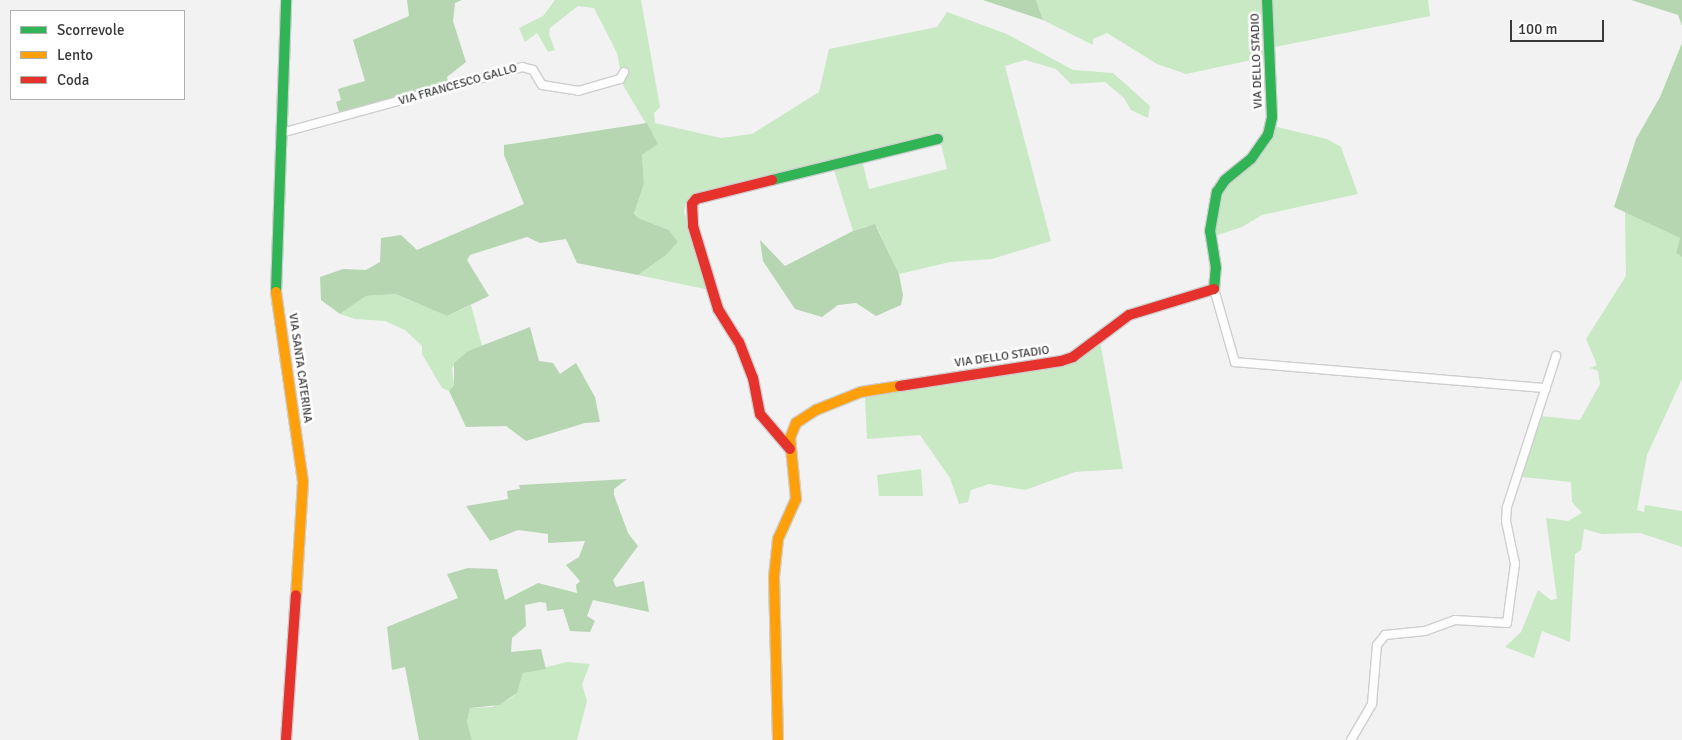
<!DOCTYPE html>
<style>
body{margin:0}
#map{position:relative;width:1682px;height:740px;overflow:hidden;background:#f2f2f2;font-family:Signika,sans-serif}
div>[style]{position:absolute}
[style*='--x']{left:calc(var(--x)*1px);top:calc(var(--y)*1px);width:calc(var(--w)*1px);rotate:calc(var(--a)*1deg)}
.green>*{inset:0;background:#c9e9c5}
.forest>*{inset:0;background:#b6d6b2}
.roads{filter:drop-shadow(1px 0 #cecece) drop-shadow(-1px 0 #cecece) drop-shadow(0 1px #cecece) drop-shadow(0 -1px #cecece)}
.street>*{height:8px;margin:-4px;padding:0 4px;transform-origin:4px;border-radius:4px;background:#fdfdfd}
.fast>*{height:10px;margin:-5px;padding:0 5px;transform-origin:5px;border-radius:5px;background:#30b455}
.slow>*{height:10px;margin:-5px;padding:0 5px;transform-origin:5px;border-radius:5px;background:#ff9f0a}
.jam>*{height:10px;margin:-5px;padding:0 5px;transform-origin:5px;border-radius:5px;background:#e5322d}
span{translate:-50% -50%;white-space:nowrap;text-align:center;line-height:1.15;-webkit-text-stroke:5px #fff;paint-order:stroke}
.street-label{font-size:12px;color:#383939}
.legend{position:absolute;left:10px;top:10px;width:175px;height:90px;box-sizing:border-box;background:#fff;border:1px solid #afb0b0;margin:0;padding:6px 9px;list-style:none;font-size:15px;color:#383939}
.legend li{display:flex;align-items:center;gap:10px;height:25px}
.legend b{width:25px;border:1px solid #afb0b0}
.scale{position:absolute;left:1510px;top:20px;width:94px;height:22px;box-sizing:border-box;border:2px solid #383939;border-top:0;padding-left:6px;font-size:15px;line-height:18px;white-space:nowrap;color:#383939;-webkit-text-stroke:4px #fff;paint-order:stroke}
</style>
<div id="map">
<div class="green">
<div style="clip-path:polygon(evenodd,555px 0,641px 0,660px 107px,654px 113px,655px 123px,721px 138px,752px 134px,819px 92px,829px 49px,937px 27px,947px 12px,1007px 34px,1073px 70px,1113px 73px,1150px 106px,1148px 118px,1131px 110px,1124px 98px,1105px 82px,1071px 84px,1056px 69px,1025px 60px,1005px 66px,1051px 241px,992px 259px,950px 262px,899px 274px,877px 227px,867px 226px,853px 231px,833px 167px,694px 205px,686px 202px,684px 212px,710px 290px,638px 275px,665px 256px,678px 242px,669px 230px,638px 218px,634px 212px,644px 184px,642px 155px,658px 144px,623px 85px,617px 53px,594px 8px,578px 6px,550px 28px,549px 34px,555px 50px,548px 52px,537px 33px,525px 42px,519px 28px,543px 16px,555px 0,940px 140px,947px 169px,869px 189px,862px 160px,940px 140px)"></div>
<div style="clip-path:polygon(1036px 0,1263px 0,1266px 57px,1186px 74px,1157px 64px,1107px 33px,1093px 39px,1093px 45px,1043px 20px)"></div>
<div style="clip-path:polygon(1268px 0,1428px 0,1430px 16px,1270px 48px)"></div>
<div style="clip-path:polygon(1273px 126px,1327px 139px,1341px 147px,1358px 194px,1262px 215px,1242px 227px,1212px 237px,1219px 192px)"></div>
<div style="clip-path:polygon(1625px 211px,1680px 238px,1676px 253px,1682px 257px,1682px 379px,1647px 455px,1637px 510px,1644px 512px,1645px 505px,1682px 511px,1682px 547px,1640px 533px,1602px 534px,1584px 529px,1581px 550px,1575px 554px,1570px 642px,1542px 631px,1534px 658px,1505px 647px,1521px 632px,1538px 590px,1551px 600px,1557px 599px,1546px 518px,1568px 521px,1582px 513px,1572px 502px,1571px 482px,1522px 477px,1540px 416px,1580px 420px,1600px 384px,1598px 371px,1590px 368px,1597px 365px,1586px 339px,1626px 276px)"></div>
<div style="clip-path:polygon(396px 294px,447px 316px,471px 305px,482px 346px,468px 351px,452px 368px,454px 385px,449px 391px,442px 388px,422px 354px,422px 346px,405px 330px,385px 321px,355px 319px,340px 314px,366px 296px)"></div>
<div style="clip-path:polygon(1100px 341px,1123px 469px,1075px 472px,1025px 490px,989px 484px,971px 490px,968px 502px,959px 504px,950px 478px,920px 435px,867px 439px,865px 397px,896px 388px,1069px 362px)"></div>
<div style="clip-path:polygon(921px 469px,923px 496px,879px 496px,877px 475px)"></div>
<div style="clip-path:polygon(567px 662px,590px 664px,582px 684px,587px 701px,577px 740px,472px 740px,467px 722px,470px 708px,492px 707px,511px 698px,517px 693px,523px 673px)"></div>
</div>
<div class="forest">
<div style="clip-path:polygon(407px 0,462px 0,455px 3px,453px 21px,466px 62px,447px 77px,449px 87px,340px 115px,336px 102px,341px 100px,338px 89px,365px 81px,353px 40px,409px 16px)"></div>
<div style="clip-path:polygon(983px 0,1036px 0,1043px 20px)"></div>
<div style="clip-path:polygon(1631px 0,1682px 0,1682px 26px,1678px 15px)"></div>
<div style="clip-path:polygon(1682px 43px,1682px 257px,1676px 253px,1680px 238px,1614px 207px,1636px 139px,1660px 97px)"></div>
<div style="clip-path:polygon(647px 123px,658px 144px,642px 155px,644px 184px,634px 213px,638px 218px,669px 230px,678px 242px,665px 256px,638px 275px,577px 263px,566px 239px,540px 243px,527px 237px,470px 255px,467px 260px,489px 296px,447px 316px,396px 294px,366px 296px,340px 314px,321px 300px,320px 277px,343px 269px,366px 270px,380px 262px,381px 238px,401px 235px,417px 250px,524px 204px,504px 155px,504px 145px)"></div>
<div style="clip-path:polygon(875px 224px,899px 274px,903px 295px,901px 305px,876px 316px,856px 303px,838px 305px,822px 317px,795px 309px,763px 261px,760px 240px,785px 266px,853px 231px)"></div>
<div style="clip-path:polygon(530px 327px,539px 361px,553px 363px,560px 374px,576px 363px,595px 397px,600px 422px,585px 423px,526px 441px,506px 426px,466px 427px,449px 391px,454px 385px,454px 363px,468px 351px)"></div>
<div style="clip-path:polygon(627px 479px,614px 489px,614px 495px,628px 533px,638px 546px,613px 580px,616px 587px,644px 581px,649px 612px,593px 600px,587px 616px,595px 621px,590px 632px,570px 631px,563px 609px,547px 611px,546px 603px,540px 602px,525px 605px,526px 626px,512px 638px,511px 652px,541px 649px,546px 669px,523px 673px,517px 693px,499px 705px,470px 708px,467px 722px,472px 740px,419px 740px,405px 667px,392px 670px,387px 627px,458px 598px,447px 574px,468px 568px,497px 569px,505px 600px,538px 583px,577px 593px,576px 585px,580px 581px,566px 565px,579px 557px,585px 541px,548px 543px,548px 534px,518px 530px,490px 541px,466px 506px,508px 499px,507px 491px,520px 489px,519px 485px)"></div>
</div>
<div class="roads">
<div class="street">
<div style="--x:281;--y:133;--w:250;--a:-15.3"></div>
<div style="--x:522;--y:67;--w:11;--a:15"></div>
<div style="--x:533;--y:70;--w:17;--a:59"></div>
<div style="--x:542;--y:85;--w:36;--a:9"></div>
<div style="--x:578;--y:91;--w:44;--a:-15.9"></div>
<div style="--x:620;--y:79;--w:8;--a:-60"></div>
<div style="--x:1214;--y:289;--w:76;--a:74"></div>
<div style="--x:1235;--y:362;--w:312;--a:4.8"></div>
<div style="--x:1351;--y:740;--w:42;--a:-59.7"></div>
<div style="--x:1372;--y:704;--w:59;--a:-85.2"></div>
<div style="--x:1377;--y:645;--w:13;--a:-51"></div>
<div style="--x:1385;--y:635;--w:40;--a:-5.7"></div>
<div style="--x:1425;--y:631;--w:32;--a:-20"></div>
<div style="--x:1455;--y:620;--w:52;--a:3.3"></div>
<div style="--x:1507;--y:623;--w:60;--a:-82.3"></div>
<div style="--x:1515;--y:564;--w:44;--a:-101.8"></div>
<div style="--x:1506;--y:521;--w:14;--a:-86"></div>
<div style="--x:1507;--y:507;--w:159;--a:-72"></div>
</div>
<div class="fast">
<div style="--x:772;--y:180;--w:171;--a:-13.9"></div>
<div style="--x:1214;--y:289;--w:21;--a:-85"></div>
<div style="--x:1216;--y:268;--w:37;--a:-99"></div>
<div style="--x:1210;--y:231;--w:40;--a:-80"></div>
<div style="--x:1217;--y:192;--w:14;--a:-56"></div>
<div style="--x:1225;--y:180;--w:33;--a:-39"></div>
<div style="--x:1251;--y:159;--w:29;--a:-55"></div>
<div style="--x:1268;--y:135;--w:18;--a:-77"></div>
<div style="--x:1272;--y:117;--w:117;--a:-92.4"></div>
<div style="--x:276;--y:292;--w:292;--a:-88"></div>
</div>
<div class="slow">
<div style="--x:276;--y:292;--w:192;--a:81.9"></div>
<div style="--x:303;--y:482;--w:113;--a:93.5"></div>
<div style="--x:778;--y:740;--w:163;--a:-91.4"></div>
<div style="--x:774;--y:577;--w:38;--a:-84"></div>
<div style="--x:778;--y:539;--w:44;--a:-65.8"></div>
<div style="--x:796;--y:499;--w:61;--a:-95.6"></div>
<div style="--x:790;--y:438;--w:16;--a:-68"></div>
<div style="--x:796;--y:423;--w:24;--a:-33"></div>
<div style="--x:816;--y:410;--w:48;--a:-21.8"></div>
<div style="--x:861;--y:392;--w:39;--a:-9"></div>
</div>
<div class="jam">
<div style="--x:772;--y:180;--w:78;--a:166"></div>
<div style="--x:696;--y:199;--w:6;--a:129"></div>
<div style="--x:692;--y:204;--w:22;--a:87"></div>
<div style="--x:693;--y:226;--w:87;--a:73.2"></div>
<div style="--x:718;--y:309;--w:39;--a:58"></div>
<div style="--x:739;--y:342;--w:39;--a:69"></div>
<div style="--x:753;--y:378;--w:37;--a:79"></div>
<div style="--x:760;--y:414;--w:46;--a:49.4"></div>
<div style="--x:900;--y:386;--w:163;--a:-8.8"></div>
<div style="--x:1061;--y:361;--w:13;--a:-18"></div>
<div style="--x:1073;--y:357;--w:70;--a:-36.9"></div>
<div style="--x:1129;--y:315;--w:89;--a:-17"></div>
<div style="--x:286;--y:740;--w:145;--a:-86.1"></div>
</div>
</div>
<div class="street-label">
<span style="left:1257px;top:61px;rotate:-92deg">VIA DELLO STADIO</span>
<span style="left:458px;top:85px;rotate:-16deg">VIA FRANCESCO GALLO</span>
<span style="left:1002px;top:357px;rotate:-8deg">VIA DELLO STADIO</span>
<span style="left:300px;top:368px;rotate:82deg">VIA SANTA CATERINA</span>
</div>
<ul class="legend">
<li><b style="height:6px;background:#30b455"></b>Scorrevole</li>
<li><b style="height:6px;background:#ff9f0a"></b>Lento</li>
<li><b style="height:6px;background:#e5322d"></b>Coda</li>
</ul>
<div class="scale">100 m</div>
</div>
